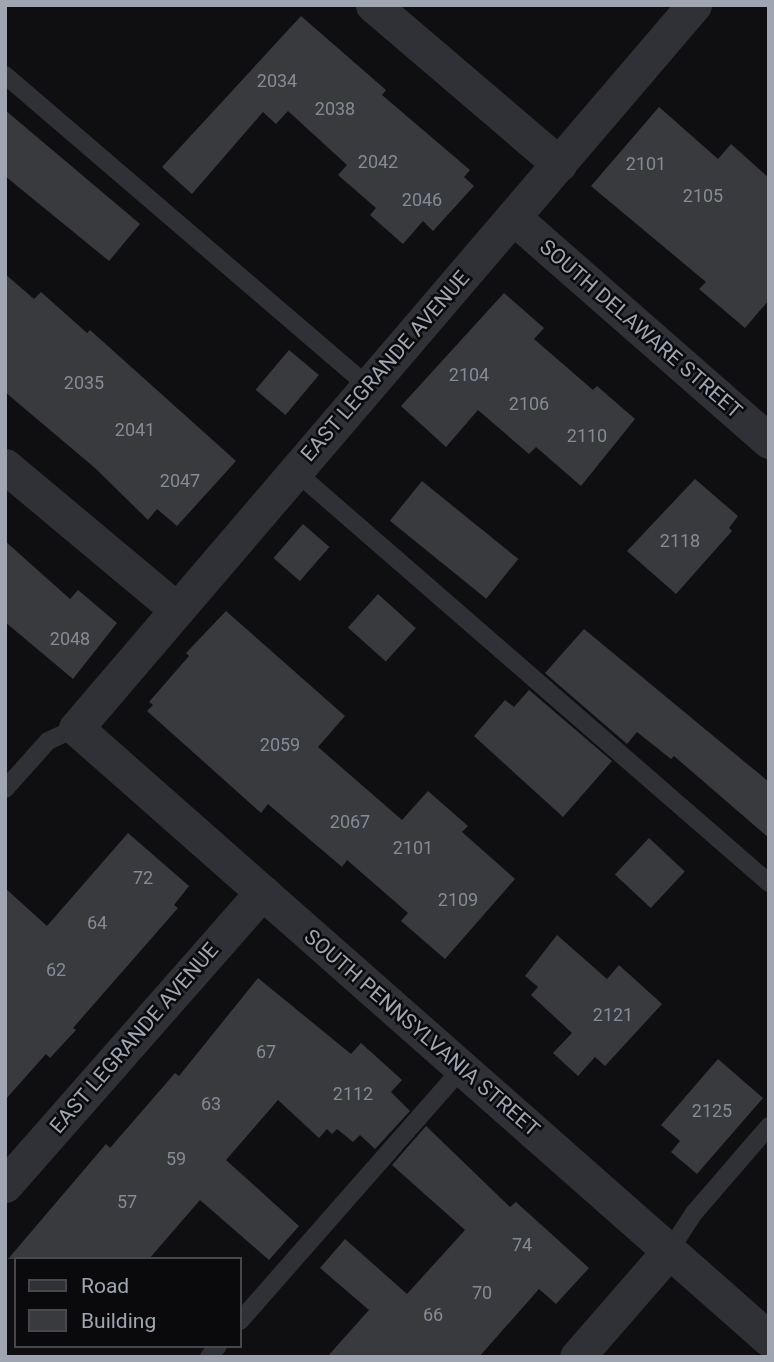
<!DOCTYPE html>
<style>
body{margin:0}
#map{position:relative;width:774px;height:1362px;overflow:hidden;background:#0f0f11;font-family:Roboto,sans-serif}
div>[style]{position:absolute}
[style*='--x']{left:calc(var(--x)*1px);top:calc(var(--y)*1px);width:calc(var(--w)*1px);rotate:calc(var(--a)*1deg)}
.building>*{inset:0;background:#393a3e;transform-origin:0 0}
.service>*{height:18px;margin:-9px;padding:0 9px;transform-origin:9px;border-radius:9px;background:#303136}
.minor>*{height:35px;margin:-17.5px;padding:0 17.5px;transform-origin:17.5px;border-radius:17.5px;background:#303136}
span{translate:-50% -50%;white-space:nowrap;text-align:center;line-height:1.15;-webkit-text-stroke:5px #0a0a0c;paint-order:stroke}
.number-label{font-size:18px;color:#868a95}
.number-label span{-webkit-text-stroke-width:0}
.street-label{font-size:21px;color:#a0a5b2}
.frame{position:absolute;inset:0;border:7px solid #a0a5b2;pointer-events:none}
.legend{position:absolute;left:14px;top:1257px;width:228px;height:91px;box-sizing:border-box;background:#0a0a0c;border:2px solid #46484e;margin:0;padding:9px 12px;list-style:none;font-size:21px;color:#a0a5b2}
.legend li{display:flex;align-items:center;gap:14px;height:35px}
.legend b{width:35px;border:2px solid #46484e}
</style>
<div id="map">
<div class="building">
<div style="clip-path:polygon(301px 16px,386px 90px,382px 95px,470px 170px,464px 177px,474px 186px,433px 231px,423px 221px,403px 244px,370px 215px,376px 208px,338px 175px,347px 165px,288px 111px,276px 124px,263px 112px,192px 194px,162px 167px)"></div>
<div style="clip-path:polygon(659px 107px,718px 159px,731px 144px,769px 178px,769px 300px,745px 328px,699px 289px,706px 282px,591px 186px)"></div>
<div style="clip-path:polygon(5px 110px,140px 224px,109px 261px,5px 176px)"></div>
<div style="clip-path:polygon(5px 274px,34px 299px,41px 292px,87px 333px,90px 330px,236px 461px,177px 526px,157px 509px,148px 520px,95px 468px,5px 392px)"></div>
<div style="clip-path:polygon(504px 293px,544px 328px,534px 339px,593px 390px,597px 386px,635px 419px,581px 486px,536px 447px,529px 454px,478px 410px,446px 447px,401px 406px)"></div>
<div style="left:289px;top:350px;width:39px;height:52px;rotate:40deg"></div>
<div style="clip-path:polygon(695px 479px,738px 516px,729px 528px,732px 531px,676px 594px,627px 551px)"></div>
<div style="left:422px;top:481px;width:124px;height:51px;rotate:39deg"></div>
<div style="left:303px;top:524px;width:35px;height:45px;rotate:41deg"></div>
<div style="clip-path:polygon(5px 541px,70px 599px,78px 590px,117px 623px,73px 679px,5px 622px)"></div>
<div style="left:378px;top:594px;width:51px;height:45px;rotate:42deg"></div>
<div style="clip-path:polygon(226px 611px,345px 716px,318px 747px,402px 820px,428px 791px,468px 826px,462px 832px,515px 879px,445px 959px,401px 921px,408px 913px,347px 860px,342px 867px,268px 804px,261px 813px,147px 711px,153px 705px,149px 702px,189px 656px,186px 653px)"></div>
<div style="clip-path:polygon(584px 629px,769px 782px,769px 838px,674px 756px,671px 759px,637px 732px,627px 744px,545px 673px)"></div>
<div style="clip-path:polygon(529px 690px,612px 761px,563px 817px,474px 736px,505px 700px,514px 707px)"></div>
<div style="clip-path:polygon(128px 833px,189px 886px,174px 905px,178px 908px,73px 1028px,76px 1030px,50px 1058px,46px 1054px,5px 1100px,5px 888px,47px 926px)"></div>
<div style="left:649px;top:838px;width:49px;height:50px;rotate:43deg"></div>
<div style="clip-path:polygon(557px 935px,607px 979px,619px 965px,662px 1004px,605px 1066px,595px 1057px,578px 1076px,553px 1053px,572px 1033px,531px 995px,538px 987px,525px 976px)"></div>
<div style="clip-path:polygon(258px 978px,351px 1054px,361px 1043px,402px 1080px,391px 1092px,410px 1111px,375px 1149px,360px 1135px,353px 1142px,337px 1129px,332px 1134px,327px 1129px,319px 1138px,278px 1100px,226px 1160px,299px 1226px,269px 1260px,200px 1200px,149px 1259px,8px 1259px,106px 1144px,110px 1148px,175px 1073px,179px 1076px)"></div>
<div style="clip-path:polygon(718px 1059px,763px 1098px,697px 1174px,671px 1152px,680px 1141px,661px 1125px)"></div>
<div style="clip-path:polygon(426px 1126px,510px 1207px,516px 1202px,589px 1268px,556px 1304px,539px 1289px,479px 1357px,327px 1357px,369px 1310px,320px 1268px,345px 1239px,407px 1294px,465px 1230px,392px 1165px)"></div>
</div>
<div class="service">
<div style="--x:5;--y:75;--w:478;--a:40.6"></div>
<div style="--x:295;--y:471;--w:628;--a:41"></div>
<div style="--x:5;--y:789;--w:64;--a:-48.1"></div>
<div style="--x:48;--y:741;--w:31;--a:-25"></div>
<div style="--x:669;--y:1251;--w:45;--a:-56.7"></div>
<div style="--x:694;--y:1213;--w:115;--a:-49.2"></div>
<div style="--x:240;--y:1321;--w:337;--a:-48.7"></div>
<div style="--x:209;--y:1357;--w:14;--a:-51"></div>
</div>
<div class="minor">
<div style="--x:373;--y:5;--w:245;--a:40.5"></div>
<div style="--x:694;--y:5;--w:951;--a:130.52"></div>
<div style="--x:76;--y:728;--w:924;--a:41.4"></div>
<div style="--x:513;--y:217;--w:340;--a:41.2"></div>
<div style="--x:5;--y:466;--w:224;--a:39.9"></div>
<div style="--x:5;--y:1185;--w:390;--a:-48.7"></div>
<div style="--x:577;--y:1357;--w:140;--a:-49"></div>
</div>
<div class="number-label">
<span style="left:277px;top:81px">2034</span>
<span style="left:335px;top:109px">2038</span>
<span style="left:378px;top:162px">2042</span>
<span style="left:646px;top:164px">2101</span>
<span style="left:703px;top:196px">2105</span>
<span style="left:422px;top:200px">2046</span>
<span style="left:469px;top:375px">2104</span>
<span style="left:84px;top:383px">2035</span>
<span style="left:529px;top:404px">2106</span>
<span style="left:135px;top:430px">2041</span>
<span style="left:587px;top:436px">2110</span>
<span style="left:180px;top:481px">2047</span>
<span style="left:680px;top:541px">2118</span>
<span style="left:70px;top:639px">2048</span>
<span style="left:280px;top:745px">2059</span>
<span style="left:350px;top:822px">2067</span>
<span style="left:413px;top:848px">2101</span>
<span style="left:143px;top:878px">72</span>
<span style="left:458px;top:900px">2109</span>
<span style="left:97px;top:923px">64</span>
<span style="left:56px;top:970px">62</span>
<span style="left:613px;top:1015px">2121</span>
<span style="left:266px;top:1052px">67</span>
<span style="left:353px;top:1094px">2112</span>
<span style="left:211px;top:1104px">63</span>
<span style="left:712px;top:1111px">2125</span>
<span style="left:176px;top:1159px">59</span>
<span style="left:127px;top:1202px">57</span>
<span style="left:522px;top:1245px">74</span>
<span style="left:482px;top:1293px">70</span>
<span style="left:433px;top:1315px">66</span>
</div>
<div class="street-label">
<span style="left:641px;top:329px;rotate:41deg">SOUTH DELAWARE STREET</span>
<span style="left:385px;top:366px;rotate:-49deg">EAST LEGRANDE AVENUE</span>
<span style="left:422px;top:1033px;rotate:41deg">SOUTH PENNSYLVANIA STREET</span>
<span style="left:134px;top:1038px;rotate:-49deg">EAST LEGRANDE AVENUE</span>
</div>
<div class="frame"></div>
<ul class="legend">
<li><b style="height:9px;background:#303136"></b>Road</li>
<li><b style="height:19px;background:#393a3e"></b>Building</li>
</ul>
</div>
